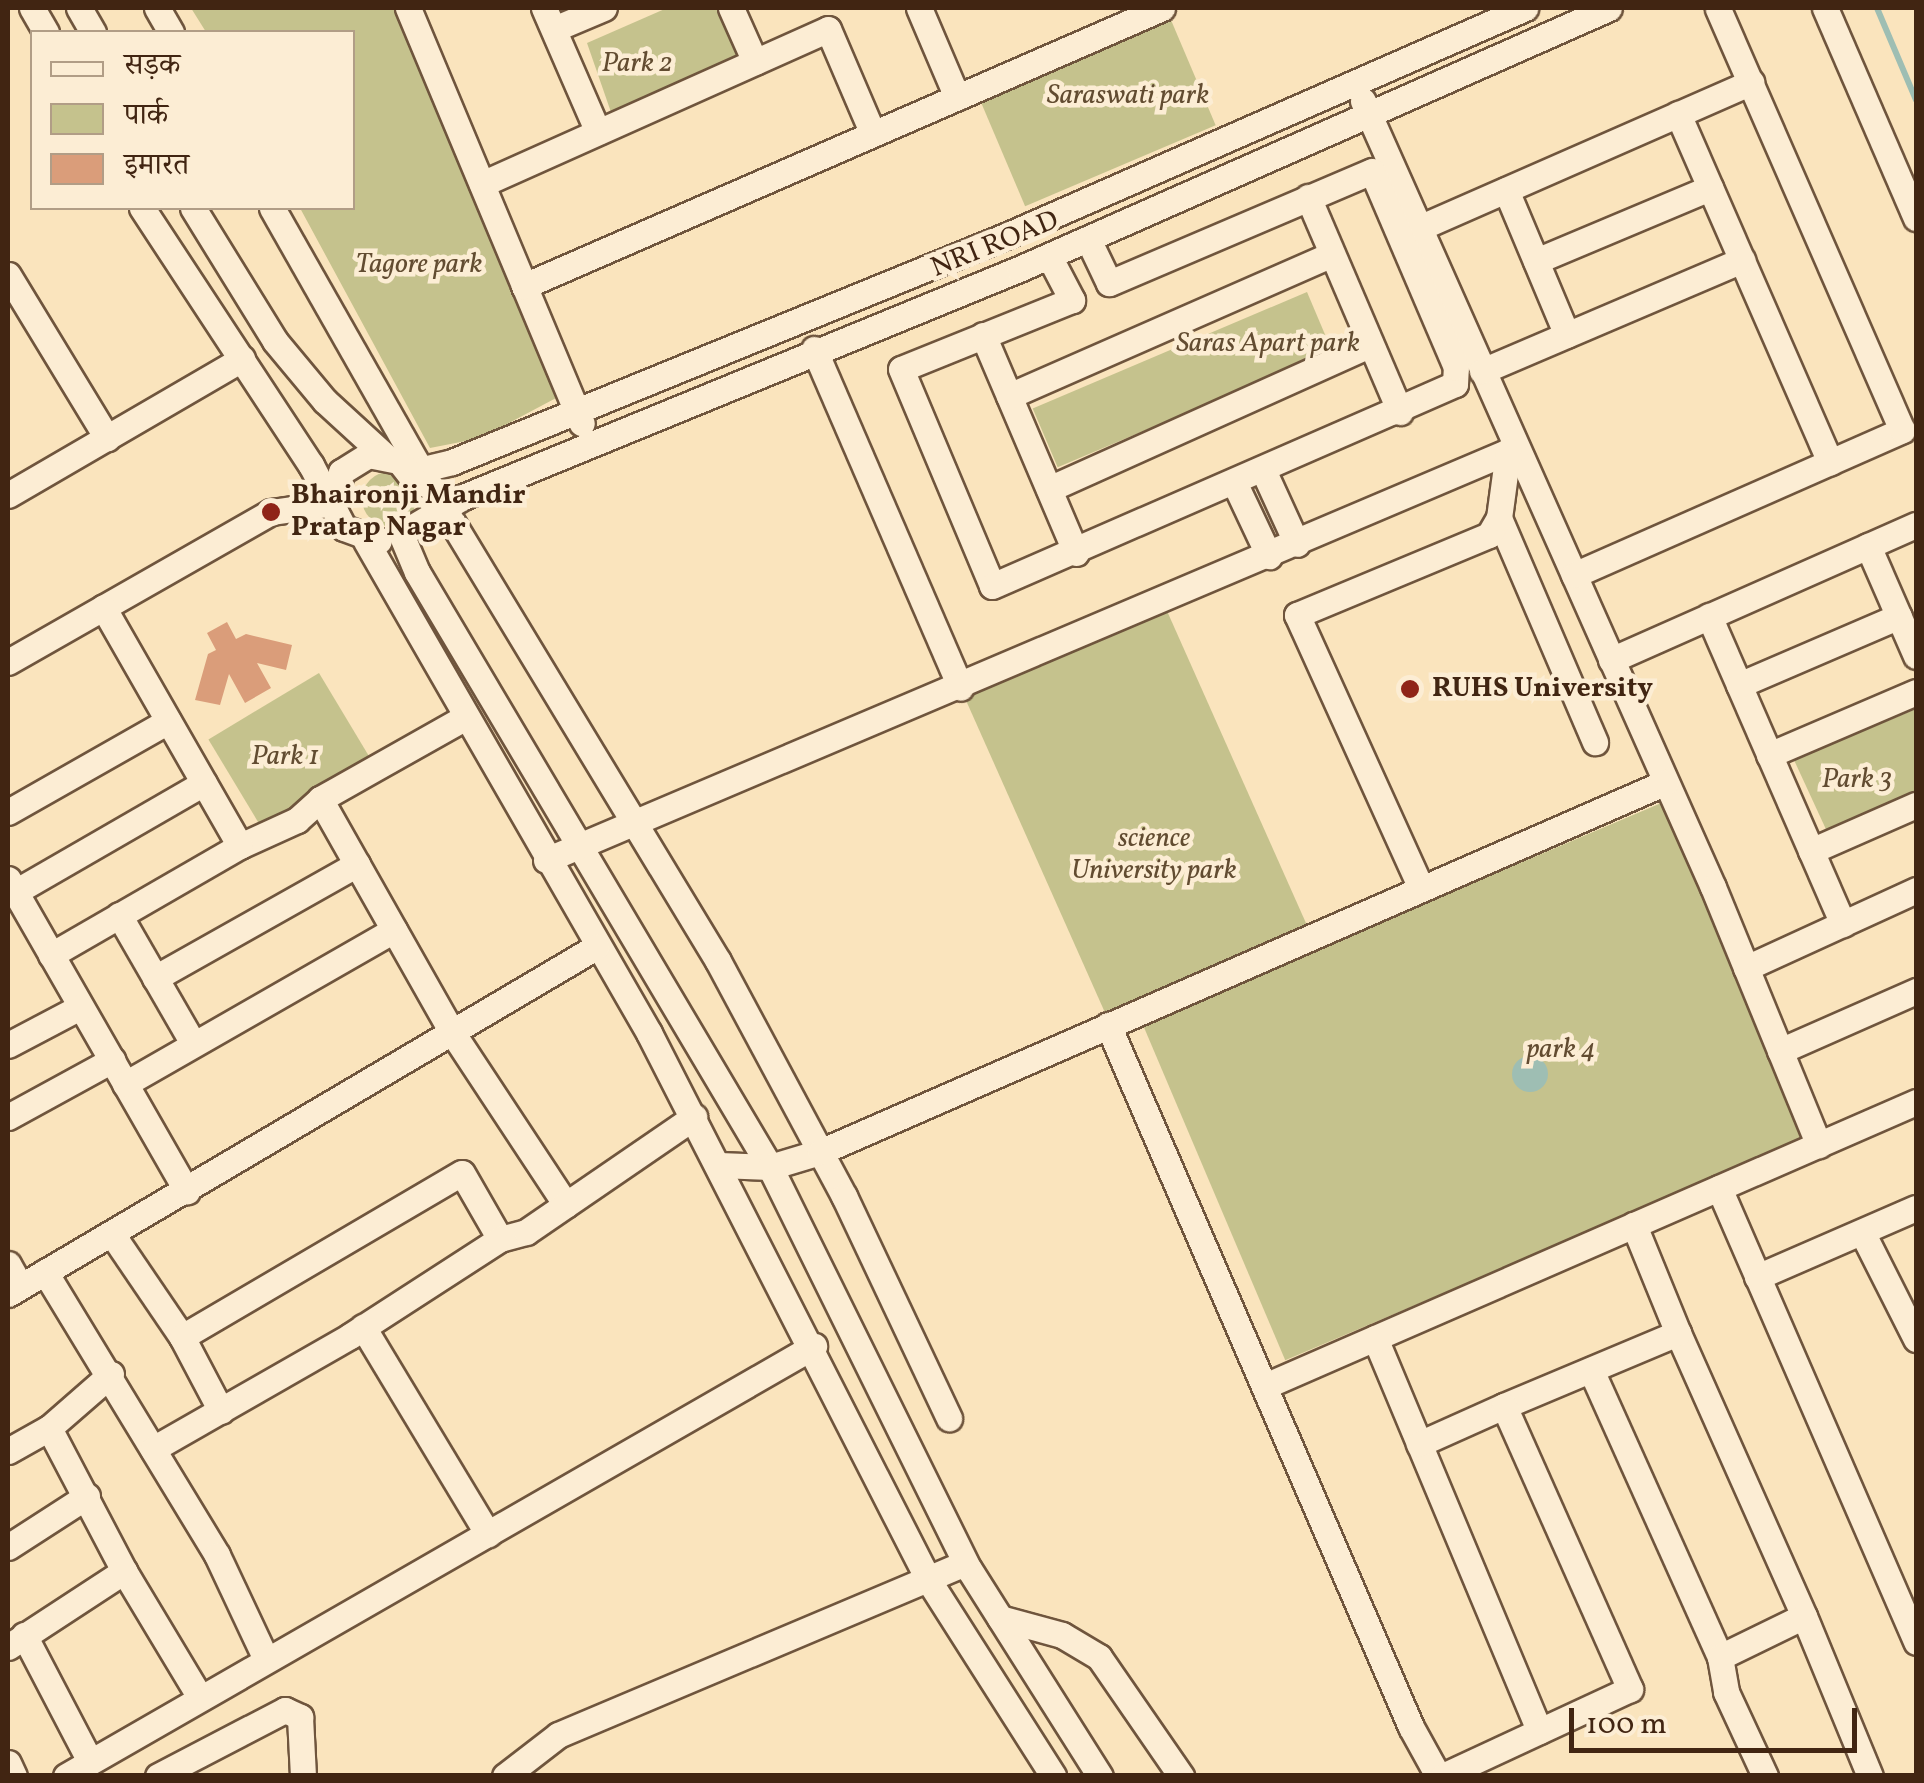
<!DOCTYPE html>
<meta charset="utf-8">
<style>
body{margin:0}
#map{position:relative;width:1924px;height:1783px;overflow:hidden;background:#fae4bd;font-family:Vollkorn,"Noto Serif Devanagari",serif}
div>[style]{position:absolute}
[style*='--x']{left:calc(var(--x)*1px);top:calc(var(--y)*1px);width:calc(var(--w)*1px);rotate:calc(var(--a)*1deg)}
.green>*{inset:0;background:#c5c28d;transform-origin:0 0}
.round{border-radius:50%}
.water>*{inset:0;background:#9ebeb3}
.stream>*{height:6px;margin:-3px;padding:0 3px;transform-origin:3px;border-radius:3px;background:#9ebeb3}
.building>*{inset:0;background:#da9d7a}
.roads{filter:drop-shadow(2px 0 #6f553d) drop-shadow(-2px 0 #6f553d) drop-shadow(0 2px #6f553d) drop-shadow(0 -2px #6f553d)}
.minor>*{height:25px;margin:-12.5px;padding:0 12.5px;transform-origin:12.5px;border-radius:12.5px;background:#fcedd4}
.dots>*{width:28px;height:28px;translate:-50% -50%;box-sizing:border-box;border:5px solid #fcedd4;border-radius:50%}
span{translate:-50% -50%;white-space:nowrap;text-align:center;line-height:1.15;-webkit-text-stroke:9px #fcedd4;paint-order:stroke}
.park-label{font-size:28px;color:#624c31;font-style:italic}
.street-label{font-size:28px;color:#412512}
.poi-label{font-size:28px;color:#412512;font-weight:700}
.left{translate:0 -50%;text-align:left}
.frame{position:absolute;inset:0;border:10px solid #412512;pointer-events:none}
.legend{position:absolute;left:30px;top:30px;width:325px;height:180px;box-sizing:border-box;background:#fcedd4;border:2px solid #b19d86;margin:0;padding:12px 18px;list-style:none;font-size:30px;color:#412512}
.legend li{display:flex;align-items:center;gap:20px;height:50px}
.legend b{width:50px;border:2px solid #b19d86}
.scale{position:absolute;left:1569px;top:1708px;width:288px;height:45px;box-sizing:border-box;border:5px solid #412512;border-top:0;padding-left:12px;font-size:30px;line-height:35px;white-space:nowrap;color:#412512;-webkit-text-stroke:8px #fcedd4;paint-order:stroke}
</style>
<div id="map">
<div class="green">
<div style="clip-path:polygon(191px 8px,395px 8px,558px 397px,481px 438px,430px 448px,300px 208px,352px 208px,352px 32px,206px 32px)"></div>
<div style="clip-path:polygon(667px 8px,731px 8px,753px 57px,613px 118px,587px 43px)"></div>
<div style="left:1168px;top:13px;width:122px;height:207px;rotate:67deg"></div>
<div style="left:1307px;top:292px;width:64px;height:298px;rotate:67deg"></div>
<div class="round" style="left:362px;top:472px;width:54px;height:54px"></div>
<div style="left:1163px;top:602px;width:366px;height:220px;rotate:66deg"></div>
<div style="left:319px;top:673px;width:107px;height:129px;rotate:59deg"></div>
<div style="clip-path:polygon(1916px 709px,1916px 801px,1830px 838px,1794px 760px)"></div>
<div style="left:1666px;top:801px;width:366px;height:569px;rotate:67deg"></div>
</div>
<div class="water">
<div class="round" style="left:1512px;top:1056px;width:36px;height:36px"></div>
</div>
<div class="stream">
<div style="--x:1877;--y:8;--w:100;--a:67"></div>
</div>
<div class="building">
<div style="clip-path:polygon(227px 622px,236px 639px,246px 634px,292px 645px,286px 670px,257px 663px,271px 688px,245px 703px,229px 674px,220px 705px,195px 700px,208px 654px,216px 650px,207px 633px)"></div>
</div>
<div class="roads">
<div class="minor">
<div style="--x:32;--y:8;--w:28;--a:60"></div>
<div style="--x:79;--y:8;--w:28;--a:60"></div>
<div style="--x:157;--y:8;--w:28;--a:60"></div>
<div style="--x:408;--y:8;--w:450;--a:67.3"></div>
<div style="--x:544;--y:8;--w:135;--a:66.5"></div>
<div style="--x:731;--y:8;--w:59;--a:66"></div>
<div style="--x:919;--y:8;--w:97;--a:66.9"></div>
<div style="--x:1825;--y:8;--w:229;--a:66.6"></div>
<div style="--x:554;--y:29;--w:54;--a:-22.8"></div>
<div style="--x:1363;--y:101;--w:860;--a:66"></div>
<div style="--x:1713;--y:887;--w:279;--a:67.7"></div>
<div style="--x:1678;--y:114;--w:380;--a:66.4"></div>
<div style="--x:482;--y:184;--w:379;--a:-24.1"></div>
<div style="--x:828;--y:29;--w:114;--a:66.8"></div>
<div style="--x:1506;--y:190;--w:157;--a:67.2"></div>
<div style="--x:1308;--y:197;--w:234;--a:66.8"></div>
<div style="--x:142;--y:208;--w:308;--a:56.7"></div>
<div style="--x:311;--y:465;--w:71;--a:62.4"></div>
<div style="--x:344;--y:528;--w:37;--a:20"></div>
<div style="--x:193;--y:208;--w:156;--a:58.3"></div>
<div style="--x:275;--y:341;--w:78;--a:50.2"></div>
<div style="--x:325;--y:401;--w:80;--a:42.5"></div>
<div style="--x:272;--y:208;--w:300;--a:60.4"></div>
<div style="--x:420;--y:469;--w:575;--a:58.8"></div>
<div style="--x:718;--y:961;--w:267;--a:61.8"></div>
<div style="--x:844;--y:1196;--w:246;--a:64.7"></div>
<div style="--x:1419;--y:228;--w:363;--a:-23.7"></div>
<div style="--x:1049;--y:256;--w:50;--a:62.4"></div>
<div style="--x:1072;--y:300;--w:184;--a:158"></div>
<div style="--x:901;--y:369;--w:235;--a:67.2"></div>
<div style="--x:992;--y:586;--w:505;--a:-23.57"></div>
<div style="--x:1455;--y:384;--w:17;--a:-87"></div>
<div style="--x:1456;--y:367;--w:213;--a:-113.2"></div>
<div style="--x:1372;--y:171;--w:286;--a:156.9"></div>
<div style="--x:1109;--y:283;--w:49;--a:-115.5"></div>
<div style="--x:1536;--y:261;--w:189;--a:-22.8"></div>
<div style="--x:8;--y:275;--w:191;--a:58.7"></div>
<div style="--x:524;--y:286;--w:696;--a:-23.54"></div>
<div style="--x:983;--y:335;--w:237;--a:66.9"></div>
<div style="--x:814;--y:349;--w:369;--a:66.6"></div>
<div style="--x:1482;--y:371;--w:283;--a:-23.1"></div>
<div style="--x:1009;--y:396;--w:351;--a:-23.7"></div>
<div style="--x:411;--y:472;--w:42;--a:-13.7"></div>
<div style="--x:452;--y:462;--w:601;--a:-22.21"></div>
<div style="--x:1008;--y:235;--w:565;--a:-23.7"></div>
<div style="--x:1264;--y:472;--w:79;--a:65.4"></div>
<div style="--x:1235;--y:484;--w:80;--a:64.7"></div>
<div style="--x:1049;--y:489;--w:352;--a:-24.2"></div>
<div style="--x:8;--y:495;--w:271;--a:-30.2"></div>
<div style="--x:334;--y:503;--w:32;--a:-77"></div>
<div style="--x:341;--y:472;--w:32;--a:-32"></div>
<div style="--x:368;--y:455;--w:32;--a:11"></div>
<div style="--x:399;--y:461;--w:29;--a:52"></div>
<div style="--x:1499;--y:518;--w:244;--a:66.8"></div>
<div style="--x:401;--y:534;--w:41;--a:67.2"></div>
<div style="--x:417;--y:572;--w:692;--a:59.32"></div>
<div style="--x:770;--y:1167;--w:449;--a:63.7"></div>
<div style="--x:969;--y:1569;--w:245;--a:57.7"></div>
<div style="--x:401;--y:534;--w:72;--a:-30.8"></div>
<div style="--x:463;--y:497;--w:601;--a:-22.3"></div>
<div style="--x:1019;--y:269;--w:645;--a:-23.86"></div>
<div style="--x:366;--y:541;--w:568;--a:60.09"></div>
<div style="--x:649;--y:1033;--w:615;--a:62.94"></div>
<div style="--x:929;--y:1581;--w:231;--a:57.5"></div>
<div style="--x:1868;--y:546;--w:120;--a:66.4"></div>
<div style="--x:1574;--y:575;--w:359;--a:-23.8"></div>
<div style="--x:1902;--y:430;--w:460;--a:-113.6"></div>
<div style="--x:1709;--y:616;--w:336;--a:66.5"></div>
<div style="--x:1611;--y:660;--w:334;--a:-23.9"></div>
<div style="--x:8;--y:662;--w:303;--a:-29.7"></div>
<div style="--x:271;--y:512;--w:64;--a:-8.1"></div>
<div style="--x:1739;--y:685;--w:174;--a:-23.3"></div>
<div style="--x:464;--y:718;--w:165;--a:150.6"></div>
<div style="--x:320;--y:799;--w:268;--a:60.5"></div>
<div style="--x:452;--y:1032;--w:207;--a:56.6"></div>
<div style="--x:1769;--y:755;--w:160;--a:-23.2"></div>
<div style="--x:8;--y:812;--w:184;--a:-29.6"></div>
<div style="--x:240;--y:846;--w:63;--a:-24.5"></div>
<div style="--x:297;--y:820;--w:31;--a:-42"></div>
<div style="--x:1811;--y:851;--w:115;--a:-23.7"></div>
<div style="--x:546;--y:860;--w:1054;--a:-23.01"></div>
<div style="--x:8;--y:879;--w:360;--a:60.2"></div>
<div style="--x:1421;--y:888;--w:300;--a:-114.4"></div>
<div style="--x:1297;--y:615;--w:208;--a:-22.6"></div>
<div style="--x:1489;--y:535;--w:20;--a:-60"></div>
<div style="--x:1499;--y:518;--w:68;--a:-82.3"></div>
<div style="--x:15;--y:892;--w:218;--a:-30"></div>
<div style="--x:119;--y:915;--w:148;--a:60"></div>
<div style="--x:51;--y:955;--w:218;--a:-30"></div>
<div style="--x:240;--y:846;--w:275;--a:-119.8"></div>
<div style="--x:1746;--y:968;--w:187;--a:-24.6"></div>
<div style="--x:155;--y:978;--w:232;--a:-29.4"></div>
<div style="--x:1108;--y:1025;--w:765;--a:66.65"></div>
<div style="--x:1411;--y:1727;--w:56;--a:61.1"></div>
<div style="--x:8;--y:1045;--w:81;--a:-27.8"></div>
<div style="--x:1780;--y:1051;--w:149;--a:-23.8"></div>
<div style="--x:125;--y:1084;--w:310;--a:-29.8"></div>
<div style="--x:8;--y:1117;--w:119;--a:-28.7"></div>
<div style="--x:719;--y:1165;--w:51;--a:2.2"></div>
<div style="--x:770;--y:1167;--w:52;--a:-16.7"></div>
<div style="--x:820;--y:1152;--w:923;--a:-23.62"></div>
<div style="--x:1719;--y:1188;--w:495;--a:66.5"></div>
<div style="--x:1862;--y:1232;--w:120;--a:63.2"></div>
<div style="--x:112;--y:1234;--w:125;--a:55.8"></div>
<div style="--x:8;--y:1264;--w:25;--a:61"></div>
<div style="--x:45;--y:1272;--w:331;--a:58.7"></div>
<div style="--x:217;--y:1555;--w:113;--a:64.8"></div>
<div style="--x:1757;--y:1277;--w:173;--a:-23.5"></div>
<div style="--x:8;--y:1294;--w:683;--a:-30.55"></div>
<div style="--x:363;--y:1327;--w:242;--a:58.9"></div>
<div style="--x:1375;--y:1338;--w:426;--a:67.3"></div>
<div style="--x:1591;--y:1370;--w:315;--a:65.8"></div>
<div style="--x:1720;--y:1657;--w:93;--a:-26"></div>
<div style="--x:1804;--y:1616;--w:310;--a:-114"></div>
<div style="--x:111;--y:1374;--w:82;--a:138.9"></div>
<div style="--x:49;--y:1428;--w:161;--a:62.3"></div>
<div style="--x:1265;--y:1386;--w:710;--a:-23.57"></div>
<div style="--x:1504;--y:1406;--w:189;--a:-22.8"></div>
<div style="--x:1678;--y:1333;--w:117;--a:-112.2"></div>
<div style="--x:221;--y:1411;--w:84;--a:-117.8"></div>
<div style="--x:182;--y:1337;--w:324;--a:-30.4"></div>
<div style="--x:462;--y:1173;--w:76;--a:60.1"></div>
<div style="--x:1419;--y:1444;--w:93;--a:-24.1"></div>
<div style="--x:1504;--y:1406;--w:310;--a:66"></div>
<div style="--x:1630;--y:1689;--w:206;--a:155.1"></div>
<div style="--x:153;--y:1449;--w:227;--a:-29.8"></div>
<div style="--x:350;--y:1336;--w:179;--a:-32.9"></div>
<div style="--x:500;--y:1239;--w:27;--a:-15"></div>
<div style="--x:526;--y:1232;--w:204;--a:-34.4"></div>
<div style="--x:8;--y:1451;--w:47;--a:-29.3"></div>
<div style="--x:8;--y:1547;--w:94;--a:-32.8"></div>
<div style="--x:1804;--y:1616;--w:173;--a:67.6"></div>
<div style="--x:1000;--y:1618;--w:64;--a:15.3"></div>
<div style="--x:1062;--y:1635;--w:43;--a:30.7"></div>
<div style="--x:1099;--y:1657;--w:145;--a:55.4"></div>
<div style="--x:24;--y:1635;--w:142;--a:62.4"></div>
<div style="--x:8;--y:1647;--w:139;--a:-33.2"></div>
<div style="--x:124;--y:1571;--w:146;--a:59"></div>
<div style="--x:1720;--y:1657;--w:36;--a:80"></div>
<div style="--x:1726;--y:1692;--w:93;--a:65.1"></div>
<div style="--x:8;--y:1763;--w:14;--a:65"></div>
<div style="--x:66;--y:1776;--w:863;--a:-29.89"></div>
<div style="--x:158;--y:1776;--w:143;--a:-27.5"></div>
<div style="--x:285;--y:1710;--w:17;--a:25"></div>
<div style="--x:300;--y:1717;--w:59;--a:87.1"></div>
<div style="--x:505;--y:1776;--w:67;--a:-37.7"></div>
<div style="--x:558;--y:1735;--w:442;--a:-22.9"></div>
</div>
</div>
<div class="dots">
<div style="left:271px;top:512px;background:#8f2418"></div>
<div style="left:1410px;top:689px;background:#8f2418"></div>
</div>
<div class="park-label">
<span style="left:637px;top:64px">Park 2</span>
<span style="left:1128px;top:96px">Saraswati park</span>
<span style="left:419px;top:265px">Tagore park</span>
<span style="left:1268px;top:344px">Saras Apart park</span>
<span style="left:285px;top:757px">Park 1</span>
<span style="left:1857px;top:780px">Park 3</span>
<span style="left:1154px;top:855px">science<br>University park</span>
<span style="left:1561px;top:1050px">park 4</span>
</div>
<div class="street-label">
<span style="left:995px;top:245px;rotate:-22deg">NRI ROAD</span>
</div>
<div class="poi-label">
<span class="left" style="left:291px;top:512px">Bhaironji Mandir<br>Pratap Nagar</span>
<span class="left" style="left:1432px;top:689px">RUHS University</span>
</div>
<div class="frame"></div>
<ul class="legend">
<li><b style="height:12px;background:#fcedd4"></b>सड़क</li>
<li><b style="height:28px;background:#c5c28d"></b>पार्क</li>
<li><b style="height:28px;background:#da9d7a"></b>इमारत</li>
</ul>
<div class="scale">100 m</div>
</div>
